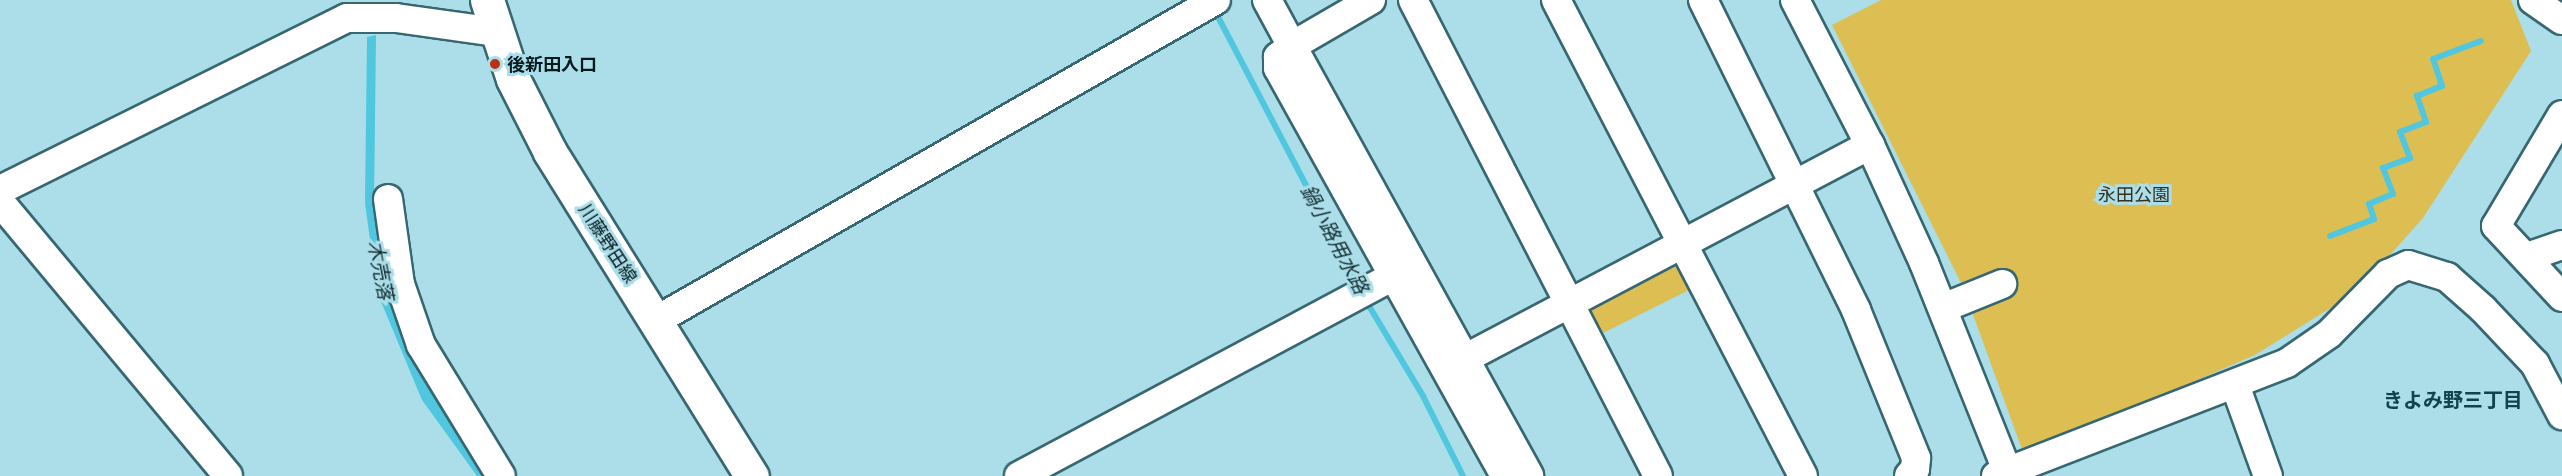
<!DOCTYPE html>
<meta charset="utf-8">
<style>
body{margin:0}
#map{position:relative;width:2562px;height:476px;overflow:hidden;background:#abdee9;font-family:Lato,"Noto Sans JP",sans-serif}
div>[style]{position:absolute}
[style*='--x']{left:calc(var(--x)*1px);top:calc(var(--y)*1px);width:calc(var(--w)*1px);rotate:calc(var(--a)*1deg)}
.green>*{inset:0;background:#ddbe53}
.water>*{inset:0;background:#50c7df}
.stream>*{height:6px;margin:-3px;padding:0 3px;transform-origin:3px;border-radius:3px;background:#50c7df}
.roads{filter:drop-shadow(2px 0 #376771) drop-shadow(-2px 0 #376771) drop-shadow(0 2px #376771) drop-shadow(0 -2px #376771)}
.minor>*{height:28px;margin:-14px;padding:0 14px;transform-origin:14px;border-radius:14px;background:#fff}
.major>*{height:33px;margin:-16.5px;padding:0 16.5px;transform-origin:16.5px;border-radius:16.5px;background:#fff}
.dots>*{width:16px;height:16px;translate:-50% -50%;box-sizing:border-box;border:3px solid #abdee9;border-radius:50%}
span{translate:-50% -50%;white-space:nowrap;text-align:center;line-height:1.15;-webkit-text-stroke:6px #abdee9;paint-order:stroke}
.poi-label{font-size:18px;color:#061a1e;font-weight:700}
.left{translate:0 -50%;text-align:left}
.park-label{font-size:18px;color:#352f1c}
.street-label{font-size:18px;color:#061a1e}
.water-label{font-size:20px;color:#163035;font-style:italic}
.neighbourhood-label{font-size:20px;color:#10434d;font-weight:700}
</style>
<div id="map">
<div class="green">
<div style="clip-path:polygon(1881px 0,2511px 0,2531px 51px,2423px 218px,2358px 291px,2255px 355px,2024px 455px,1963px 287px,1832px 25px)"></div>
<div style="clip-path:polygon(1677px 259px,1693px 288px,1595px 337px,1584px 311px)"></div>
</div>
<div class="water">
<div style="clip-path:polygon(376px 35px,374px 203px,389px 292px,443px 410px,491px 476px,477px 476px,422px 400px,377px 292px,365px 203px,367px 37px)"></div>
</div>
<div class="stream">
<div style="--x:1215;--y:11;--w:310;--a:62.4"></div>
<div style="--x:2330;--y:236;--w:47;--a:-21.1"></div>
<div style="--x:2374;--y:219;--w:16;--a:-108"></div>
<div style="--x:2369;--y:204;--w:26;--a:-23"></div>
<div style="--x:2393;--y:194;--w:28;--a:-111"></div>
<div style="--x:2383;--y:168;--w:29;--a:-20"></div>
<div style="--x:2410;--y:158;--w:28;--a:-111"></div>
<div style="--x:2400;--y:132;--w:28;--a:-21"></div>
<div style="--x:2426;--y:122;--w:28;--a:-109"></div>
<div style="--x:2417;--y:96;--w:27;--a:-22"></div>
<div style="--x:2442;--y:86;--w:28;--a:-108"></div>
<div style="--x:2433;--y:59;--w:51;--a:-20.6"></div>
<div style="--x:1366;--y:301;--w:111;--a:59"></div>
<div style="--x:1423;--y:396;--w:89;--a:63.4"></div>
</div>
<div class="roads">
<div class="minor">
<div style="--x:1267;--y:0;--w:52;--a:61.5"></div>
<div style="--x:1292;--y:46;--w:18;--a:142"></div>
<div style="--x:1278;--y:57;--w:11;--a:90"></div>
<div style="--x:1278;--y:68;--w:467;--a:60.9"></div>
<div style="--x:1371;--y:0;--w:91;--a:149.8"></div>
<div style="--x:1292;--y:46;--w:491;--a:61.1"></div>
<div style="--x:1413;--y:0;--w:535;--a:62.76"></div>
<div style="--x:1556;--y:0;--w:536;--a:62.57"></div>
<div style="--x:1703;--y:0;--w:346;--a:63.7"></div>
<div style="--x:1856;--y:310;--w:160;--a:67.9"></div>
<div style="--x:1916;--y:458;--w:11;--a:95"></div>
<div style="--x:1915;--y:469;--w:9;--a:131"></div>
<div style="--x:1795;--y:0;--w:163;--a:62.7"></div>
<div style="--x:1870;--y:145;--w:130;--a:65.4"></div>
<div style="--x:1924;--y:263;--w:229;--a:68.2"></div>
<div style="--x:2533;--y:0;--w:35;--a:35"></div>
<div style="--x:2562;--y:115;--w:129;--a:120.7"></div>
<div style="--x:2496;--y:226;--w:97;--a:47.1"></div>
<div style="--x:0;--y:190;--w:387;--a:-26.4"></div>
<div style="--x:347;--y:18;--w:49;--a:0"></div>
<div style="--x:396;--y:18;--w:102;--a:7.9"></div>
<div style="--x:388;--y:199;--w:86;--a:82"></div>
<div style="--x:400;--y:284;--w:65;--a:71"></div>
<div style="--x:421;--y:345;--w:153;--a:58.6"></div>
<div style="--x:0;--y:202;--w:356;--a:50.2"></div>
<div style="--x:2527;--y:257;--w:37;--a:-19"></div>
<div style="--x:1943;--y:308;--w:64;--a:-22.1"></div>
<div style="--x:657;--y:320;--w:644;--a:-29.79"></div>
<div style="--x:1464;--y:359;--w:459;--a:-27.8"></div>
<div style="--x:2235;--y:385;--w:97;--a:70.1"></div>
<div style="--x:1019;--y:476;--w:425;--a:-28.1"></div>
<div style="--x:1996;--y:476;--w:312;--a:-21.2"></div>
<div style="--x:2287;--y:363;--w:51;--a:-34.6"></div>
<div style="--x:2329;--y:334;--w:84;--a:-45.5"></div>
<div style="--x:2388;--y:274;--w:22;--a:-24"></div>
<div style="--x:2408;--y:265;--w:41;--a:17.1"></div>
<div style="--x:2447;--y:277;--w:48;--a:41.6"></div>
<div style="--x:2483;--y:309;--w:76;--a:46.6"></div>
<div style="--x:2535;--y:364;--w:58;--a:62.1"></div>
</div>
<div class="major">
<div style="--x:487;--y:0;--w:83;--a:71.8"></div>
<div style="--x:513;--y:79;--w:82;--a:63.1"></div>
<div style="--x:550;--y:152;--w:382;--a:58.1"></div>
</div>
</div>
<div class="dots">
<div style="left:495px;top:64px;background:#bb3014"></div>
</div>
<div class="poi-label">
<span class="left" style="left:507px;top:64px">後新田入口</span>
</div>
<div class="park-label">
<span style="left:2134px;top:194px">永田公園</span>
</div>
<div class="street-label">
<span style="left:608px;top:243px;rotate:57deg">川藤野田線</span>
</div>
<div class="water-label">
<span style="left:1335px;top:239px;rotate:62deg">鍋小路用水路</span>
<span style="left:381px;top:270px;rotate:79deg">木売落</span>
</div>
<div class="neighbourhood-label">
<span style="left:2453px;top:399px">きよみ野三丁目</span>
</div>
</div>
